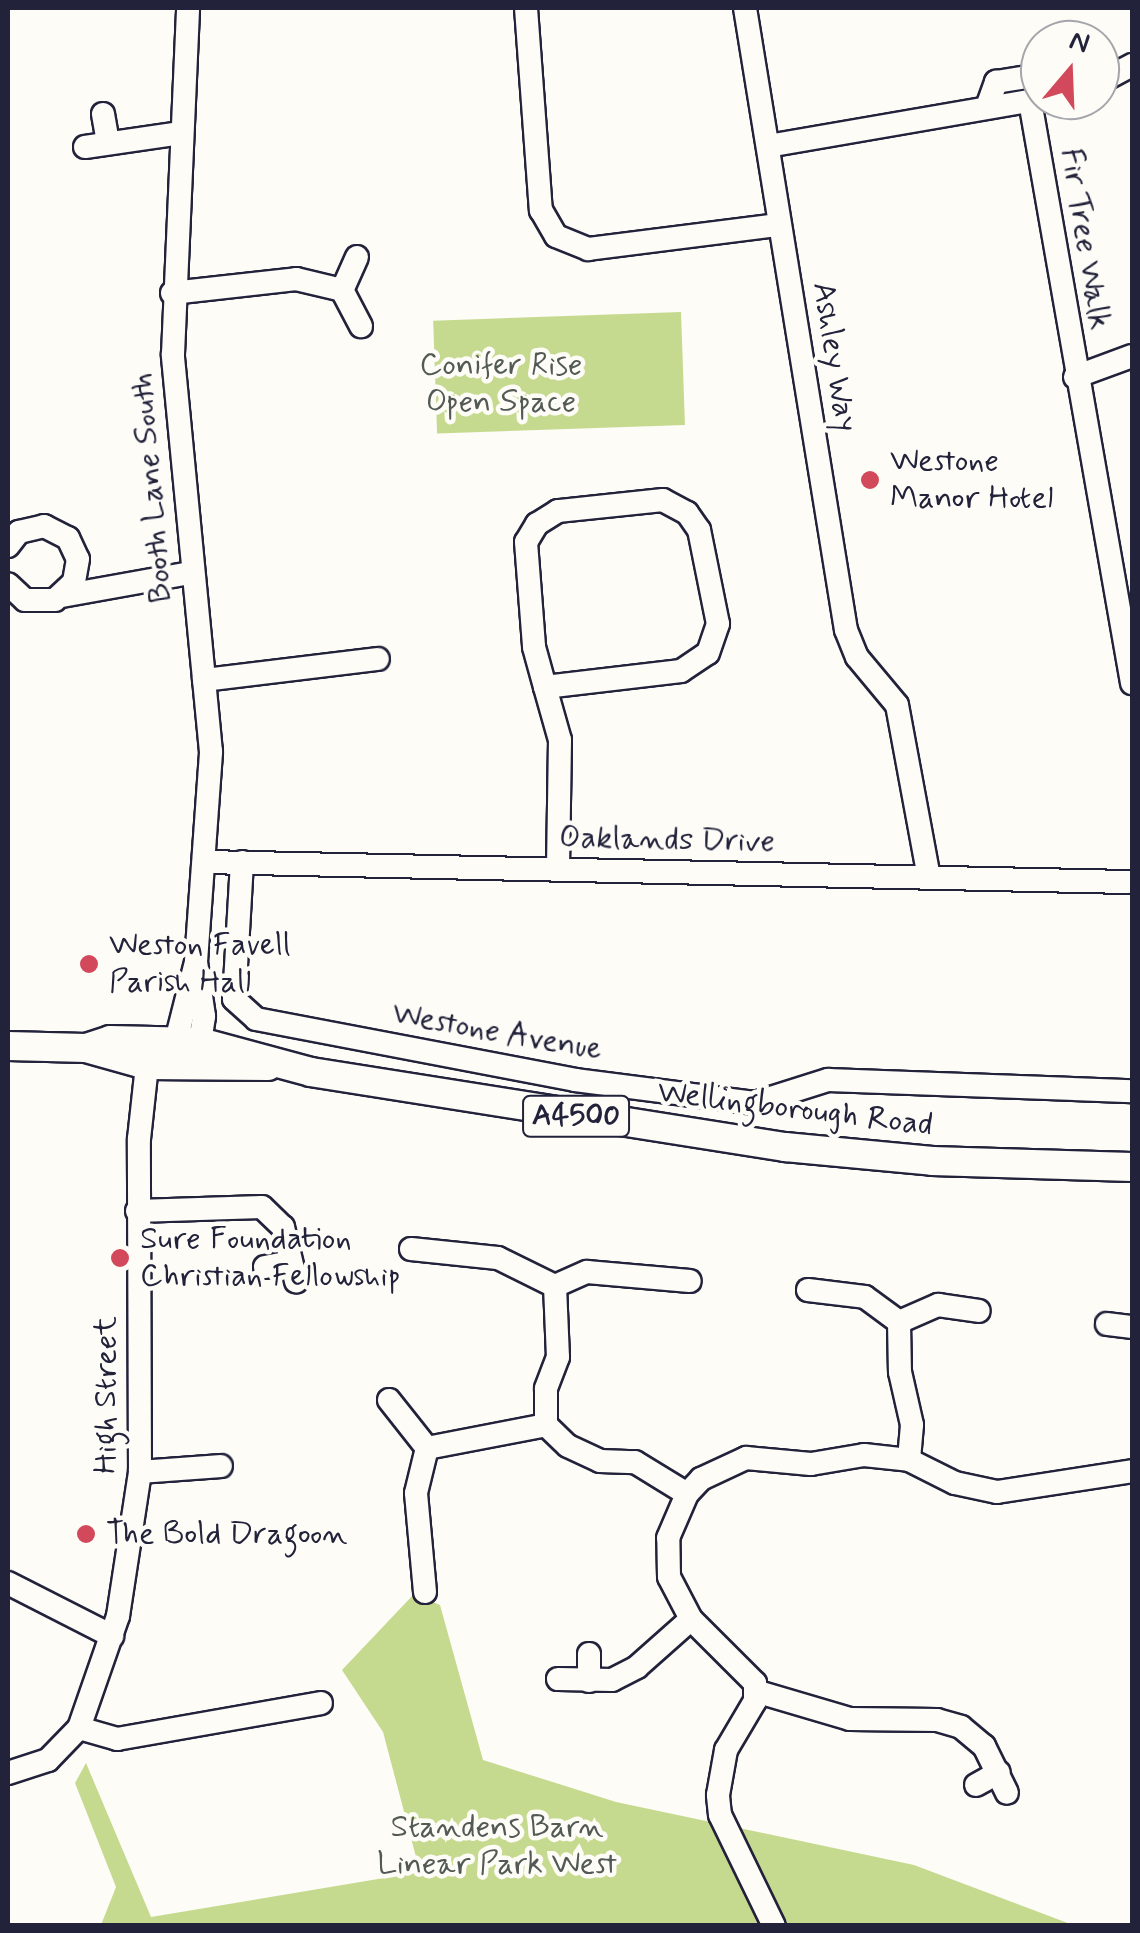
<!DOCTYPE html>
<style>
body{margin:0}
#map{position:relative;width:1140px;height:1933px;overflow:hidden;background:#fdfcf7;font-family:Mynerve,sans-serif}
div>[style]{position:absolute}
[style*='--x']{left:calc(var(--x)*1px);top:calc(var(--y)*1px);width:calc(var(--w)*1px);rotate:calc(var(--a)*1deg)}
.green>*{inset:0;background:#c6da8f;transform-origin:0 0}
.roads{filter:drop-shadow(2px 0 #22223b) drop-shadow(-2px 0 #22223b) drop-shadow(0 2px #22223b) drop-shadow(0 -2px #22223b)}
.minor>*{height:22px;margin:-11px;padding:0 11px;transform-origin:11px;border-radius:11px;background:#fdfcf7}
.major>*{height:28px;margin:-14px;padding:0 14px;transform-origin:14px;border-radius:14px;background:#fdfcf7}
.dots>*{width:28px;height:28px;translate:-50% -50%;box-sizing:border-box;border:5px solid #fdfcf7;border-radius:50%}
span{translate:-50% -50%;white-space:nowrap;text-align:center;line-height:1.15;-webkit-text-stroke:9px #fdfcf7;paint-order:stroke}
.shield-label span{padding:2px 8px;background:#fdfcf7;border:2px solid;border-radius:8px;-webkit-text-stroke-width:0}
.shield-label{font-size:30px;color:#22223b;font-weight:700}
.street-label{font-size:32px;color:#22223b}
.park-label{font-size:32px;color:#535954}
.poi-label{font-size:32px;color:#22223b}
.left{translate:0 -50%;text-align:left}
.frame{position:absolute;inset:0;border:10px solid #22223b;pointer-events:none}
.north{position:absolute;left:1020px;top:20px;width:100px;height:100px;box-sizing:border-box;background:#fdfcf7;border:2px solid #a5a5ac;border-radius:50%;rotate:19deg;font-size:28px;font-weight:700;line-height:40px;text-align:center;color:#22223b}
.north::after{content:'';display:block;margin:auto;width:35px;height:45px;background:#d1495b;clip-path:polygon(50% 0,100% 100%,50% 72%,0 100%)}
</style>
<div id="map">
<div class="green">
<div style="left:681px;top:312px;width:113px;height:248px;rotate:88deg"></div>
<div style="clip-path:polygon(414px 1594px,440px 1605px,483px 1760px,616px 1802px,914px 1865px,1073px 1925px,101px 1925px,116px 1887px,75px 1783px,86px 1763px,151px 1917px,420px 1872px,383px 1732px,342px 1670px)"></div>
</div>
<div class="roads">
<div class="minor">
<div style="--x:526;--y:8;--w:203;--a:85.8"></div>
<div style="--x:541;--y:210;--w:30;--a:60"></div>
<div style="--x:556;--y:236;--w:35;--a:22"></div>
<div style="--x:588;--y:249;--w:193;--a:-7.2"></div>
<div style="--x:745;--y:8;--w:630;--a:80.78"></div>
<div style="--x:846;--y:630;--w:29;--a:68"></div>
<div style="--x:857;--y:657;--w:62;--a:50.2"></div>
<div style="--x:897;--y:705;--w:176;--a:79.5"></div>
<div style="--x:1100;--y:82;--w:36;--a:-28"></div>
<div style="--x:1030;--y:101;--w:591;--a:80.06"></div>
<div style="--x:987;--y:107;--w:27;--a:-70"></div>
<div style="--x:996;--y:82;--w:45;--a:-9"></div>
<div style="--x:103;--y:114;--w:28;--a:80"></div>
<div style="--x:768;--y:146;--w:276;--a:-9.8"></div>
<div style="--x:85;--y:147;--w:97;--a:-8.3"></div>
<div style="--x:357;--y:257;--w:36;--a:114"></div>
<div style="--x:342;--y:290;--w:41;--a:62.2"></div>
<div style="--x:172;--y:293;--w:125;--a:-6.4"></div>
<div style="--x:296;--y:279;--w:47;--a:13.4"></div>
<div style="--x:1075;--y:377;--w:61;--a:-20.2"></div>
<div style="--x:8;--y:546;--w:18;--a:-52"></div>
<div style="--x:19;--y:532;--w:26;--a:-13"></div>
<div style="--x:44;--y:526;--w:27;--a:27"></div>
<div style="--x:68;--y:538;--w:23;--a:65"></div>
<div style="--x:78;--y:559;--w:23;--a:100"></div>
<div style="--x:74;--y:582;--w:26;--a:137"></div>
<div style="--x:55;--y:600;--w:30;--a:180"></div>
<div style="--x:25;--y:600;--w:23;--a:-137"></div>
<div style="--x:62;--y:596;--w:130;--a:-10.2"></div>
<div style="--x:204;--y:680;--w:175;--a:-6.9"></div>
<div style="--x:545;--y:687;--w:137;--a:-6.7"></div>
<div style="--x:681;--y:671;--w:32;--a:-34"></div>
<div style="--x:708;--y:653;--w:31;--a:-71"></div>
<div style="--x:718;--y:624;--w:96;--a:-101.4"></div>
<div style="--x:699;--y:530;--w:21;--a:-125"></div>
<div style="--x:687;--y:513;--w:27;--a:-152"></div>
<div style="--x:663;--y:500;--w:106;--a:174"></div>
<div style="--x:558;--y:511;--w:25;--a:148"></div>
<div style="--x:537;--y:524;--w:21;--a:121"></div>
<div style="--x:526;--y:542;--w:105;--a:85.6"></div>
<div style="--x:534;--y:647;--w:41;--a:74.6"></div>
<div style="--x:545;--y:687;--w:55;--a:74.2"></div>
<div style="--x:560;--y:740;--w:130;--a:90.9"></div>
<div style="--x:204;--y:862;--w:925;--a:1.24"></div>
<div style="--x:242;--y:862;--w:137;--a:93.3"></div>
<div style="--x:234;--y:999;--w:30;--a:42"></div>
<div style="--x:256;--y:1019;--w:325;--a:10.8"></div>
<div style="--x:575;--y:1080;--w:181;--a:7.3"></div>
<div style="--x:755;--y:1103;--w:77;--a:-17.5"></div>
<div style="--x:828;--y:1080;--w:304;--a:2.1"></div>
<div style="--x:191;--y:1054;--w:15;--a:-53"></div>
<div style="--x:200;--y:1042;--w:26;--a:-81"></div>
<div style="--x:204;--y:1016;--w:55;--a:-98.4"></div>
<div style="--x:182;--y:1057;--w:17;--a:-111"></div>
<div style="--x:176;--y:1041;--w:81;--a:-75.8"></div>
<div style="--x:196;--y:962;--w:211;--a:-85.9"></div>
<div style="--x:211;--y:752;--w:400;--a:-95.5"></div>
<div style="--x:173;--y:354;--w:346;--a:-87.5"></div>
<div style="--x:137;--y:1211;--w:125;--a:-1.8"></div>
<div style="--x:262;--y:1207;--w:29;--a:44"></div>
<div style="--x:283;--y:1227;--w:56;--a:76.5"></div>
<div style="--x:411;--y:1249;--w:87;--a:5.9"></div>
<div style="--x:498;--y:1258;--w:64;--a:26.2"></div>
<div style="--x:555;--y:1286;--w:71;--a:87.6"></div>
<div style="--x:558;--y:1357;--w:34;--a:111"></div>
<div style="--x:546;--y:1389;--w:36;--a:90"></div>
<div style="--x:265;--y:1267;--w:26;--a:-11"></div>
<div style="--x:555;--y:1286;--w:35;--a:-24"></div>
<div style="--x:587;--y:1272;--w:103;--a:5"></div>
<div style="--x:808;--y:1290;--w:57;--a:7"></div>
<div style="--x:865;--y:1297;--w:42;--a:36.3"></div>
<div style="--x:899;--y:1322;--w:50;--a:88.9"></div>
<div style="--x:900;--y:1372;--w:54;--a:77.2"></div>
<div style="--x:912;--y:1425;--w:35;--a:95"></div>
<div style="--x:899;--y:1322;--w:43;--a:-23.6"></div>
<div style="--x:938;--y:1305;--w:41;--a:8.3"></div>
<div style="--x:1107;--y:1324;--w:25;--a:7"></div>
<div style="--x:389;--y:1400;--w:61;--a:51.6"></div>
<div style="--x:140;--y:1472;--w:81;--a:-4.2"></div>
<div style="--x:8;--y:1583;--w:117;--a:27"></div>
<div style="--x:425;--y:1592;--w:99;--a:-95.2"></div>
<div style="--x:416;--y:1493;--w:46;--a:-76.3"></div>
<div style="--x:427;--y:1448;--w:121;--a:-10.9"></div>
<div style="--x:546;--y:1425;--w:30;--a:44"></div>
<div style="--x:568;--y:1446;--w:35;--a:25"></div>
<div style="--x:600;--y:1461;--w:35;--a:2"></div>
<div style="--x:635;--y:1462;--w:61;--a:31.6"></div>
<div style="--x:558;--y:1679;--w:54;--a:1.1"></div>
<div style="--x:612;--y:1680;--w:28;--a:-27"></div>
<div style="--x:637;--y:1667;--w:72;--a:-41.6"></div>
<div style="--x:589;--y:1681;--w:27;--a:-90"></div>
<div style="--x:755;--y:1691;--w:99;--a:16.4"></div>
<div style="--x:850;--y:1719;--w:87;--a:0.7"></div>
<div style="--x:937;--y:1720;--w:25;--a:16"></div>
<div style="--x:961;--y:1727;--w:30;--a:40"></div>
<div style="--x:984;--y:1746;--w:52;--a:63.9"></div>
<div style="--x:79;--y:1728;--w:40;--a:16"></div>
<div style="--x:117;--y:1739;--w:207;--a:-10"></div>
<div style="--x:8;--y:1773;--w:42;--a:-18"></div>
<div style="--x:48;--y:1760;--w:45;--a:-45.9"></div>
<div style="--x:79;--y:1728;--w:119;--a:-70.8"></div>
<div style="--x:118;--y:1616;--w:146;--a:-81.3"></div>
<div style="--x:140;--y:1472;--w:333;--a:-90.2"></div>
<div style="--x:139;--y:1139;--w:74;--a:-83.8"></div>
<div style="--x:147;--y:1065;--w:17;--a:-40"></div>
<div style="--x:976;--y:1785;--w:26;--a:-29"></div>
<div style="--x:774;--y:1926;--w:123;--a:-115.9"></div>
<div style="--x:720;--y:1815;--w:20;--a:-96"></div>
<div style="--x:718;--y:1795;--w:46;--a:-79.9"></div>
<div style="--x:726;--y:1750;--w:57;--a:-59.4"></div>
<div style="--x:755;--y:1701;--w:18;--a:-90"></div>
<div style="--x:755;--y:1683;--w:91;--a:-135"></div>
<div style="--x:691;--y:1619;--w:47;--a:-117.6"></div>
<div style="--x:669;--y:1577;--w:39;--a:-91"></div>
<div style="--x:668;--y:1538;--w:48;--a:-66.6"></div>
<div style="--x:687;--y:1494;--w:21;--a:-47"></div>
<div style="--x:701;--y:1479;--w:50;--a:-25"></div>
<div style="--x:746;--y:1458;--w:65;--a:5.3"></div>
<div style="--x:811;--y:1464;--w:54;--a:-9.6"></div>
<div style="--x:864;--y:1455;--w:45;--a:6.3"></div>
<div style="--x:909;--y:1460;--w:51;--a:26.6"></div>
<div style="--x:955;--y:1483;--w:43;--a:12.1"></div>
<div style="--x:997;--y:1492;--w:137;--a:-8.8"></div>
</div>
<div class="major">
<div style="--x:8;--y:1046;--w:78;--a:1.5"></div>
<div style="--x:86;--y:1048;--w:63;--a:15.6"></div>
<div style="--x:147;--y:1065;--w:121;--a:0.5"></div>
<div style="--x:86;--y:1048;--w:25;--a:-18"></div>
<div style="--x:110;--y:1040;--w:90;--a:1.3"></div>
<div style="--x:200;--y:1042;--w:115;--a:15.1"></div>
<div style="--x:311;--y:1072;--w:480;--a:9"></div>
<div style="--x:785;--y:1147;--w:148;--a:5.4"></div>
<div style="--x:932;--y:1161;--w:200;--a:1.7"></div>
</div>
</div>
<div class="dots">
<div style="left:870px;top:480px;background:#d1495b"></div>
<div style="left:89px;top:964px;background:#d1495b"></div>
<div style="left:120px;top:1258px;background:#d1495b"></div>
<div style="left:86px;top:1534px;background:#d1495b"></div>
</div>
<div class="shield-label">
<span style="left:576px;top:1116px">A4500</span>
</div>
<div class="street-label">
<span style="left:1085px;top:239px;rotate:81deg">Fir Tree Walk</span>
<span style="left:834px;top:357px;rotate:81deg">Ashley Way</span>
<span style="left:152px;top:488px;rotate:-95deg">Booth Lane South</span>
<span style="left:667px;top:840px;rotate:1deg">Oaklands Drive</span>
<span style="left:497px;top:1032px;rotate:10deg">Westone Avenue</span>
<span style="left:795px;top:1109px;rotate:7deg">Wellingborough Road</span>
<span style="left:106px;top:1395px;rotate:-90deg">High Street</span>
</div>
<div class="park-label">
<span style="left:501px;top:384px">Conifer Rise<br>Open Space</span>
<span style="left:497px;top:1846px">Standens Barn<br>Linear Park West</span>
</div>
<div class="poi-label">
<span class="left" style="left:890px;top:480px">Westone<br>Manor Hotel</span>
<span class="left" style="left:109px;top:964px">Weston Favell<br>Parish Hall</span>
<span class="left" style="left:140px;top:1258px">Sure Foundation<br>Christian Fellowship</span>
<span class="left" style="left:106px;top:1534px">The Bold Dragoon</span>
</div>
<div class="frame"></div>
<div class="north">N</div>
</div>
